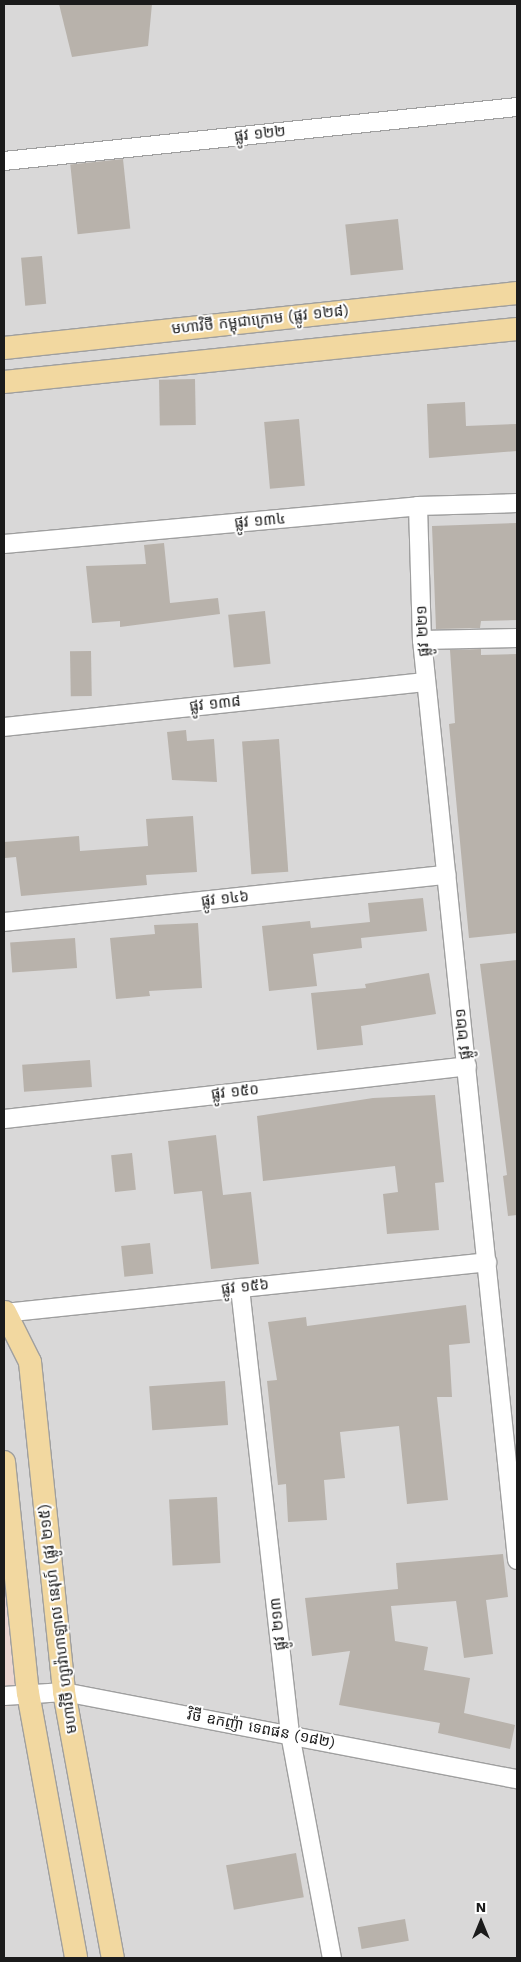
<!DOCTYPE html>
<meta charset="utf-8">
<style>
body{margin:0}
#map{position:relative;width:521px;height:1962px;overflow:hidden;background:#ece9e1;font-family:"Work Sans","Noto Sans Khmer",sans-serif}
div>[style]{position:absolute}
[style*='--x']{left:calc(var(--x)*1px);top:calc(var(--y)*1px);width:calc(var(--w)*1px);rotate:calc(var(--a)*1deg)}
.residential>*{inset:0;background:#d9d8d8;transform-origin:0 0}
.commercial>*{inset:0;background:#ebd6d2}
.building>*{inset:0;background:#b8b2ab;transform-origin:0 0}
.roads{filter:drop-shadow(1px 0 #9f9f9f) drop-shadow(-1px 0 #9f9f9f) drop-shadow(0 1px #9f9f9f) drop-shadow(0 -1px #9f9f9f)}
.minor>*{height:18px;margin:-9px;padding:0 9px;transform-origin:9px;border-radius:9px;background:#fff}
.major>*{height:22px;margin:-11px;padding:0 11px;transform-origin:11px;border-radius:11px;background:#f2d8a0}
span{translate:-50% -50%;white-space:nowrap;text-align:center;line-height:1.15;-webkit-text-stroke:4px #fff;paint-order:stroke}
.street-label{font-size:15px;color:#1b1b1b}
.frame{position:absolute;inset:0;border:5px solid #1b1b1b;pointer-events:none}
.north{position:absolute;left:456px;top:1897px;width:50px;height:50px;-webkit-text-stroke:4px #fff;paint-order:stroke;rotate:0deg;font-size:14px;font-weight:700;line-height:20px;text-align:center;color:#1b1b1b}
.north::after{content:'';display:block;margin:auto;width:18px;height:22px;background:#1b1b1b;clip-path:polygon(50% 0,100% 100%,50% 72%,0 100%)}
</style>
<div id="map">
<div class="residential">
<div style="left:4px;top:4px;width:513px;height:1954px"></div>
</div>
<div class="commercial">
<div style="clip-path:polygon(4px 1566px,19px 1705px,4px 1707px)"></div>
</div>
<div class="building">
<div style="clip-path:polygon(59px 4px,152px 4px,148px 46px,72px 57px)"></div>
<div style="left:123px;top:159px;width:70px;height:53px;rotate:84deg"></div>
<div style="left:398px;top:219px;width:51px;height:53px;rotate:84deg"></div>
<div style="left:42px;top:256px;width:48px;height:21px;rotate:85deg"></div>
<div style="left:195px;top:379px;width:46px;height:36px;rotate:89deg"></div>
<div style="clip-path:polygon(465px 402px,466px 426px,517px 424px,517px 451px,429px 458px,427px 404px)"></div>
<div style="left:299px;top:419px;width:67px;height:35px;rotate:85deg"></div>
<div style="clip-path:polygon(517px 523px,517px 620px,481px 621px,480px 628px,436px 629px,432px 526px)"></div>
<div style="clip-path:polygon(164px 543px,170px 603px,218px 598px,220px 614px,120px 627px,120px 621px,92px 623px,86px 566px,146px 564px,144px 545px)"></div>
<div style="left:265px;top:611px;width:53px;height:37px;rotate:84deg"></div>
<div style="clip-path:polygon(481px 649px,481px 655px,517px 654px,517px 933px,469px 938px,449px 724px,455px 723px,450px 650px)"></div>
<div style="left:91px;top:651px;width:45px;height:21px;rotate:89deg"></div>
<div style="clip-path:polygon(186px 730px,187px 741px,214px 739px,217px 782px,172px 780px,167px 732px)"></div>
<div style="left:279px;top:739px;width:133px;height:37px;rotate:86deg"></div>
<div style="clip-path:polygon(193px 816px,197px 872px,146px 875px,147px 885px,21px 896px,16px 857px,5px 858px,4px 842px,79px 836px,80px 851px,148px 846px,146px 819px)"></div>
<div style="clip-path:polygon(423px 898px,427px 931px,361px 938px,362px 948px,313px 954px,317px 986px,269px 991px,262px 926px,310px 921px,311px 928px,370px 922px,368px 903px)"></div>
<div style="clip-path:polygon(198px 923px,202px 988px,149px 991px,150px 996px,116px 999px,110px 938px,155px 934px,154px 925px)"></div>
<div style="left:75px;top:938px;width:30px;height:65px;rotate:86deg"></div>
<div style="clip-path:polygon(517px 960px,517px 1215px,508px 1216px,503px 1176px,507px 1175px,480px 964px)"></div>
<div style="clip-path:polygon(429px 973px,436px 1014px,361px 1026px,363px 1045px,317px 1050px,311px 993px,366px 988px,365px 984px)"></div>
<div style="left:90px;top:1060px;width:27px;height:68px;rotate:86deg"></div>
<div style="clip-path:polygon(435px 1095px,444px 1182px,435px 1183px,439px 1230px,387px 1234px,383px 1194px,398px 1192px,395px 1166px,263px 1181px,257px 1116px,373px 1098px)"></div>
<div style="clip-path:polygon(216px 1135px,223px 1195px,251px 1192px,259px 1264px,211px 1269px,202px 1191px,174px 1194px,168px 1141px)"></div>
<div style="left:132px;top:1153px;width:37px;height:21px;rotate:84deg"></div>
<div style="left:150px;top:1243px;width:31px;height:29px;rotate:84deg"></div>
<div style="clip-path:polygon(466px 1305px,470px 1343px,449px 1345px,452px 1397px,437px 1397px,448px 1500px,407px 1504px,399px 1426px,340px 1432px,345px 1478px,324px 1480px,327px 1520px,288px 1522px,286px 1484px,278px 1485px,267px 1381px,277px 1380px,268px 1322px,306px 1317px,307px 1326px)"></div>
<div style="left:225px;top:1381px;width:44px;height:76px;rotate:86deg"></div>
<div style="left:217px;top:1497px;width:66px;height:48px;rotate:87deg"></div>
<div style="clip-path:polygon(503px 1554px,508px 1597px,486px 1600px,493px 1654px,464px 1658px,456px 1601px,391px 1606px,395px 1641px,428px 1647px,424px 1670px,470px 1678px,464px 1713px,515px 1725px,510px 1749px,438px 1733px,440px 1723px,339px 1705px,350px 1651px,312px 1656px,305px 1598px,398px 1589px,396px 1563px)"></div>
<div style="left:296px;top:1853px;width:45px;height:71px;rotate:80deg"></div>
<div style="left:405px;top:1919px;width:22px;height:48px;rotate:80deg"></div>
</div>
<div class="roads">
<div class="minor">
<div style="--x:4;--y:161;--w:516;--a:-6.01"></div>
<div style="--x:418;--y:506;--w:134;--a:88.3"></div>
<div style="--x:422;--y:640;--w:925;--a:84.1"></div>
<div style="--x:4;--y:544;--w:416;--a:-5.2"></div>
<div style="--x:418;--y:506;--w:99;--a:-1.7"></div>
<div style="--x:422;--y:640;--w:95;--a:-1.2"></div>
<div style="--x:4;--y:727;--w:424;--a:-6.1"></div>
<div style="--x:4;--y:922;--w:445;--a:-6.1"></div>
<div style="--x:4;--y:1119;--w:466;--a:-6.5"></div>
<div style="--x:240;--y:1288;--w:449;--a:83.6"></div>
<div style="--x:290;--y:1734;--w:228;--a:79.4"></div>
<div style="--x:4;--y:1313;--w:486;--a:-6"></div>
<div style="--x:4;--y:1696;--w:60;--a:-3.8"></div>
<div style="--x:64;--y:1692;--w:461;--a:10.9"></div>
</div>
<div class="major">
<div style="--x:4;--y:348;--w:516;--a:-6.12"></div>
<div style="--x:4;--y:382;--w:516;--a:-5.9"></div>
<div style="--x:5;--y:1312;--w:56;--a:63.4"></div>
<div style="--x:30;--y:1362;--w:332;--a:84.1"></div>
<div style="--x:64;--y:1692;--w:270;--a:79.6"></div>
<div style="--x:4;--y:1462;--w:232;--a:84.1"></div>
<div style="--x:28;--y:1693;--w:269;--a:79.7"></div>
</div>
</div>
<div class="street-label">
<span style="left:260px;top:134px;rotate:-6deg">ផ្លូវ ១២២</span>
<span style="left:260px;top:320px;rotate:-6deg">មហាវិថី កម្ពុជាក្រោម (ផ្លូវ ១២៨)</span>
<span style="left:260px;top:521px;rotate:-5deg">ផ្លូវ ១៣៤</span>
<span style="left:423px;top:631px;rotate:-93deg">ផ្លូវ ២២១</span>
<span style="left:215px;top:704px;rotate:-6deg">ផ្លូវ ១៣៨</span>
<span style="left:225px;top:899px;rotate:-6deg">ផ្លូវ ១៤៦</span>
<span style="left:463px;top:1034px;rotate:-96deg">ផ្លូវ ២២១</span>
<span style="left:235px;top:1092px;rotate:-6deg">ផ្លូវ ១៥០</span>
<span style="left:245px;top:1287px;rotate:-6deg">ផ្លូវ ១៥៦</span>
<span style="left:58px;top:1619px;rotate:-97deg">មហាវិថី ហ្សាវ៉ាហាឡាល នេរុហ៍ (ផ្លូវ ២១៥)</span>
<span style="left:278px;top:1624px;rotate:-96deg">ផ្លូវ ២១៣</span>
<span style="left:261px;top:1729px;rotate:11deg">វិថី ឧកញ៉ា ទេពផន (១៨២)</span>
</div>
<div class="frame"></div>
<div class="north">N</div>
</div>
